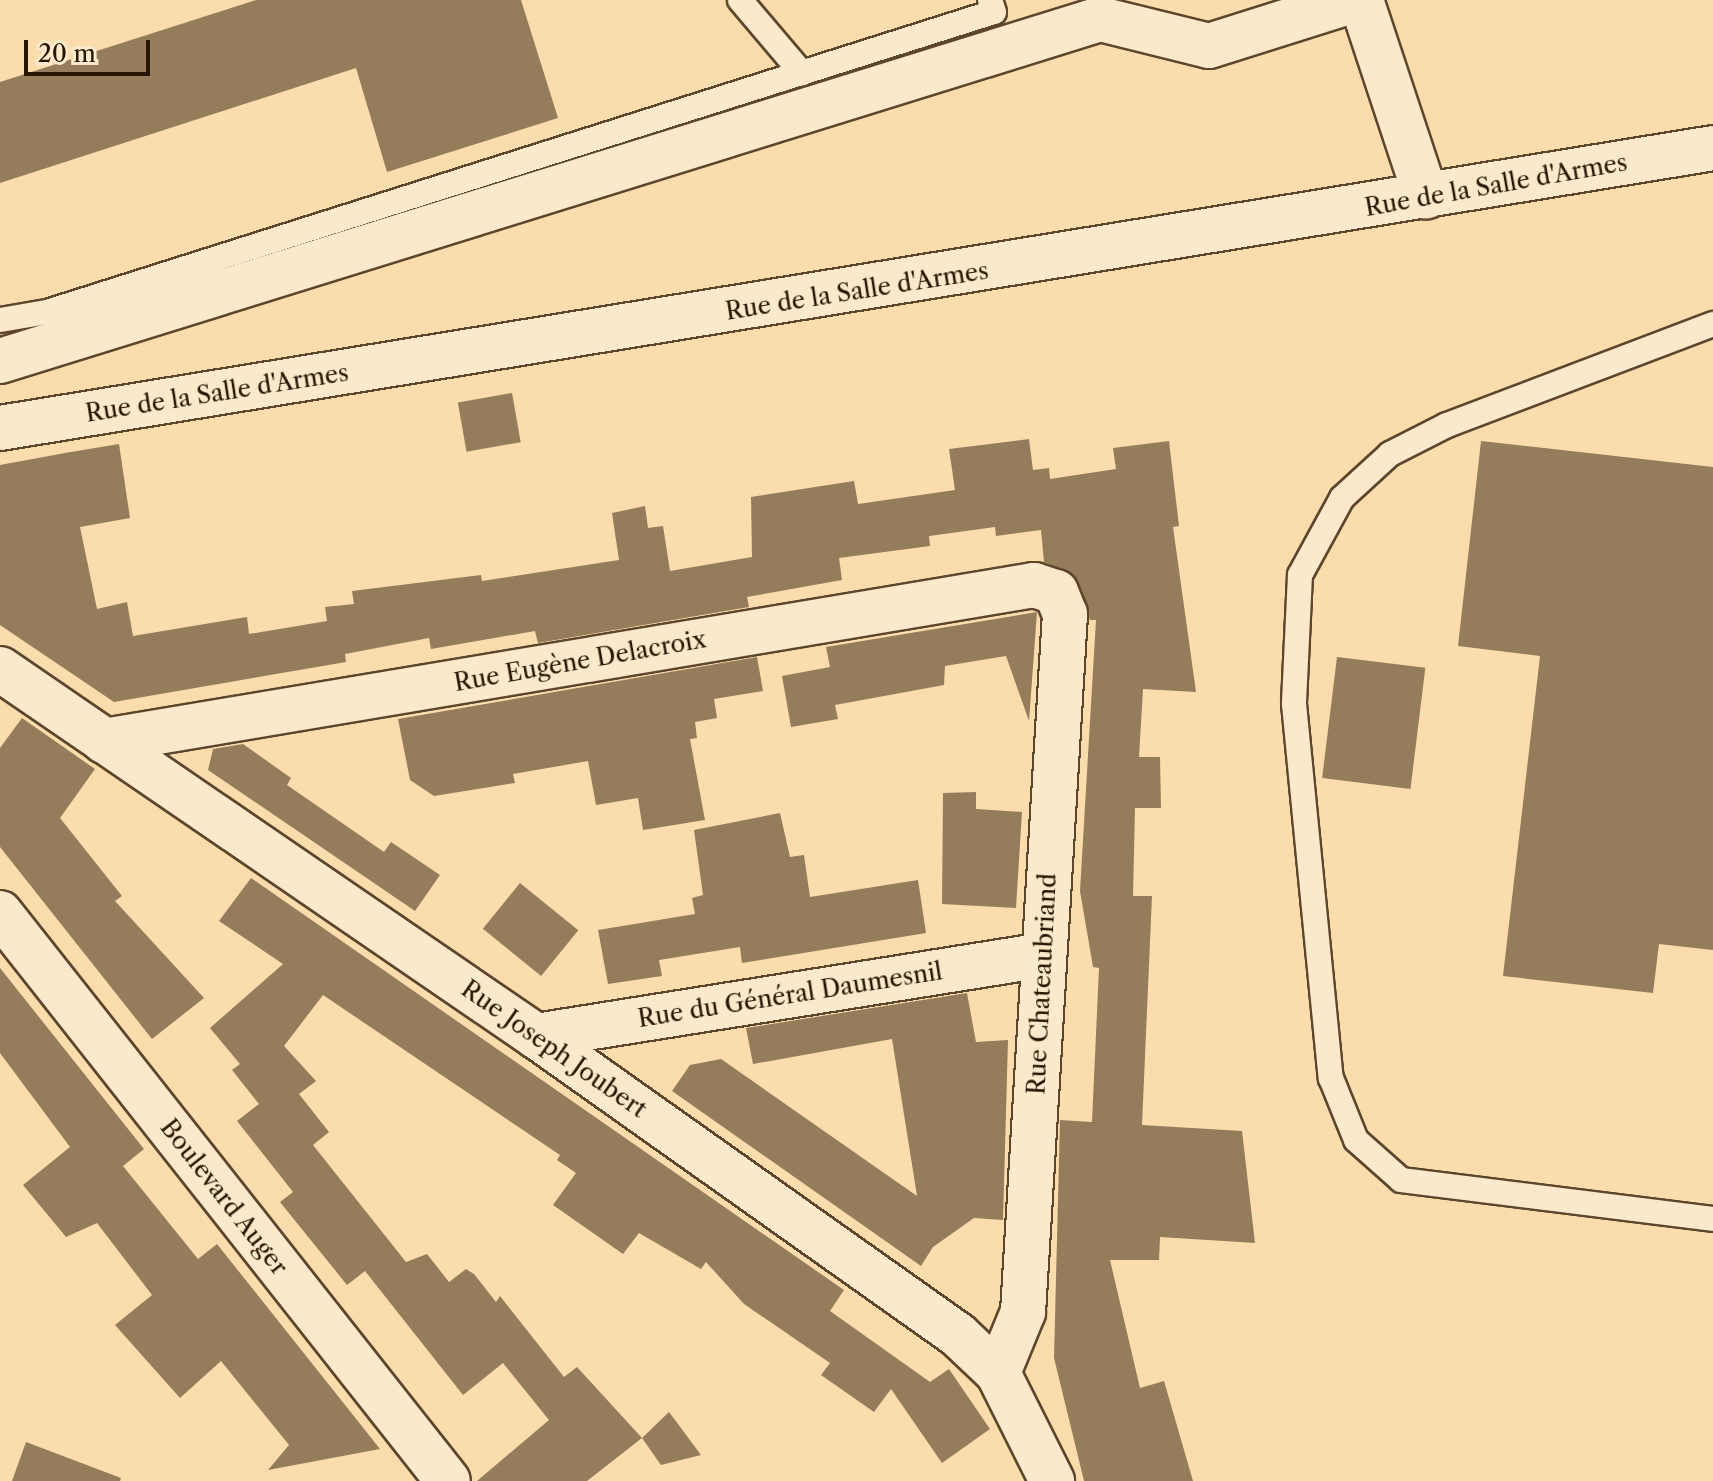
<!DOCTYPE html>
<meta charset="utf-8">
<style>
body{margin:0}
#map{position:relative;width:1713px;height:1481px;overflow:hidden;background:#fadcad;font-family:"Libre Caslon Text",serif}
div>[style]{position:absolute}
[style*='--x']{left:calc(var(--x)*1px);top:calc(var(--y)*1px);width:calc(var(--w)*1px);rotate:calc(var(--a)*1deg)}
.building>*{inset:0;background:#957c5a;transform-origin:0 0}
.roads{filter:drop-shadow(2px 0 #5c462c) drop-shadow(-2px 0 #5c462c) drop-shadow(0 2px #5c462c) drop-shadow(0 -2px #5c462c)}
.lane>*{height:24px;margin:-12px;padding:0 12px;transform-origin:12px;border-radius:12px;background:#fce8ca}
.street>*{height:44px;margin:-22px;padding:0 22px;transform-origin:22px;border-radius:22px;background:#fce8ca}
.secondary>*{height:44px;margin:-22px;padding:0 22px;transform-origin:22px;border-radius:22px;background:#fce8ca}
span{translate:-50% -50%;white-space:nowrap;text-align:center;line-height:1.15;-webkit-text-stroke:6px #fce8ca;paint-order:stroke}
.street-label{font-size:24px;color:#271401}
.scale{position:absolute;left:24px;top:40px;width:126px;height:36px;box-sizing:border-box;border:4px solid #271401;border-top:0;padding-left:10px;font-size:24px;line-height:28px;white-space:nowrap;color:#271401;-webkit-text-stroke:6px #fce8ca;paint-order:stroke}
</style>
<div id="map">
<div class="building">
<div style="clip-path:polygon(256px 0,521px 0,558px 118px,387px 172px,356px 68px,0 183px,0 82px)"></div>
<div style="left:512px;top:393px;width:50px;height:55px;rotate:80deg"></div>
<div style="clip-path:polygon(1029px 439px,1033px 470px,1049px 468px,1050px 479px,1116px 469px,1113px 448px,1169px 441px,1179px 526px,1173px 527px,1196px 692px,1143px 689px,1139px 757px,1160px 757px,1161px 808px,1135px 808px,1133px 896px,1152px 896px,1142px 1125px,1242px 1131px,1255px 1243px,1160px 1237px,1159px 1260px,1110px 1260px,1140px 1388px,1164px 1381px,1193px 1481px,1084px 1481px,1054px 1358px,1060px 1120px,1092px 1122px,1099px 968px,1093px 967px,1080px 891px,1096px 620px,1090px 620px,1073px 574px,1044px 562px,1041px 530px,996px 536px,995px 527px,929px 536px,930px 546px,839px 558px,842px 580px,747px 597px,749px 607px,538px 643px,535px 631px,431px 649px,429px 638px,345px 654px,346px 662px,114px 702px,0 625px,0 465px,65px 453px,119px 444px,130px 518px,80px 527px,97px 609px,127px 602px,133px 636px,247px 617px,249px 634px,327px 621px,325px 607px,354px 604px,352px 591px,481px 575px,482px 581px,619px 560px,612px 513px,645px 506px,648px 528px,663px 526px,670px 571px,752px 557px,751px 497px,854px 481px,858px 504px,955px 490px,949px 449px)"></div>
<div style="clip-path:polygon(1481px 441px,1713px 467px,1713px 950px,1659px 944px,1653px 993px,1503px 976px,1540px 656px,1458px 646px)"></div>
<div style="clip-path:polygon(1037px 612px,1029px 721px,1006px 656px,945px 666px,944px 685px,835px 705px,838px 719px,791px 727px,782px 676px,830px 667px,826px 647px)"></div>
<div style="clip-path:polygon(757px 657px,763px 691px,714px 699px,717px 718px,695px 722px,697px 738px,690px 739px,705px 820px,643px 830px,638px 798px,596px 805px,588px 761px,513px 774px,515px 783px,434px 796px,410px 780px,398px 719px)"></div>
<div style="left:1337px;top:657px;width:89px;height:122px;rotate:7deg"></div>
<div style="clip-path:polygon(22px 718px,95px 769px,60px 818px,122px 896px,115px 901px,204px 998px,152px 1039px,0 847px,0 748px)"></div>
<div style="clip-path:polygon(243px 744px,291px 778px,287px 785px,384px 852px,391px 842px,440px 875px,415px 911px,208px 770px,213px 749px)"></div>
<div style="clip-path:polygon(976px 792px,976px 809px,1022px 812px,1016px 908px,942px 904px,943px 793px)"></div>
<div style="clip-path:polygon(780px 813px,790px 857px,804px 855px,810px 897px,918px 880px,926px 933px,742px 963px,740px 947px,659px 960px,662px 976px,608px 984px,598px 930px,695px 914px,692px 898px,703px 895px,694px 830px)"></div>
<div style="clip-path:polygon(251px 878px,844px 1290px,830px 1311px,930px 1382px,949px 1369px,990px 1429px,942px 1463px,891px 1389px,874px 1412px,821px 1375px,830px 1363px,744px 1304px,706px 1262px,701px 1269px,639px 1233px,623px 1254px,553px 1205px,576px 1173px,557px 1160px,560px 1155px,323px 995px,284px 1046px,316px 1081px,299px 1094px,329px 1132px,313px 1145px,406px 1262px,427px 1254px,449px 1282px,466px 1269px,474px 1274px,496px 1302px,500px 1296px,564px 1377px,577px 1367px,642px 1438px,587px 1481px,477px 1481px,549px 1420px,503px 1363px,463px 1395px,365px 1271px,347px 1285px,280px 1202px,293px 1192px,237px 1121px,259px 1104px,232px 1070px,240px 1064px,210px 1028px,283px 964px,219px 921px)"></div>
<div style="left:520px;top:883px;width:75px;height:59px;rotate:39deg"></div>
<div style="clip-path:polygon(0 968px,144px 1149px,123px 1166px,198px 1259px,217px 1244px,380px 1449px,268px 1470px,289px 1445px,221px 1361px,180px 1398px,115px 1325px,152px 1295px,97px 1223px,66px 1237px,23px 1185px,70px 1147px,0 1053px)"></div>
<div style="clip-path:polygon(967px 993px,976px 1042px,1008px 1040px,1003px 1220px,974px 1218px,933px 1247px,921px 1266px,672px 1091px,690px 1065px,721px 1059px,917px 1196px,892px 1039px,753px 1064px,746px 1028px)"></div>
<div style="clip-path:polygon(669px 1412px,701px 1455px,661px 1465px,642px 1438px)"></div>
<div style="clip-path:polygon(26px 1442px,121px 1478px,120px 1481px,12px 1481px)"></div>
</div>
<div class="roads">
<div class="lane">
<div style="--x:740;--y:0;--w:96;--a:49.7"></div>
<div style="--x:0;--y:320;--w:48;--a:-9.7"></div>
<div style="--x:47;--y:312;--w:993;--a:-17.58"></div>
<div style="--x:994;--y:12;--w:13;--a:-108"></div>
<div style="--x:1713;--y:324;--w:285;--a:159.2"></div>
<div style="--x:1447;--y:425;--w:64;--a:153"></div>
<div style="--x:1390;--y:454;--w:65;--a:137.5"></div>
<div style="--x:1342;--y:498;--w:88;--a:118.6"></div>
<div style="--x:1300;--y:575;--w:129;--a:92.7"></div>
<div style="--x:1294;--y:704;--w:376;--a:84.4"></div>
<div style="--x:1331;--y:1078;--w:67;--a:68"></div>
<div style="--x:1356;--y:1140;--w:60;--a:41.6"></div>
<div style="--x:1401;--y:1180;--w:314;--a:7.1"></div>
</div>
<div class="street">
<div style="--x:1361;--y:0;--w:207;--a:71.7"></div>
<div style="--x:0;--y:361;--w:1152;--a:-17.27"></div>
<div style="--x:1100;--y:19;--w:112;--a:13.9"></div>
<div style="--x:1209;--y:46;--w:153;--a:-17.5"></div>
<div style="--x:0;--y:428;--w:1736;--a:-9.28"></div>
<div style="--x:0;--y:669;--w:650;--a:34.4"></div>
<div style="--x:536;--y:1036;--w:517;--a:35.32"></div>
<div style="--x:958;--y:1335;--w:55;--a:43.5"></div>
<div style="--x:998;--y:1373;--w:121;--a:63.4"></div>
<div style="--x:104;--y:741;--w:943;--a:-9.52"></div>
<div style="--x:1034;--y:585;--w:23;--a:18"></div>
<div style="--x:1056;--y:592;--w:24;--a:68"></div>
<div style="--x:1065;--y:614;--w:699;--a:93.44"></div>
<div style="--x:1023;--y:1312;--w:66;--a:112.3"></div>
<div style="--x:536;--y:1036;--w:514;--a:-9.06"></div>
</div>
<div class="secondary">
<div style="--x:0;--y:913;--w:723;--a:51.74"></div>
</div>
</div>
<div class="street-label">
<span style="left:1496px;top:185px;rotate:-10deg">Rue de la Salle d'Armes</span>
<span style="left:857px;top:291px;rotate:-9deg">Rue de la Salle d'Armes</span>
<span style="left:217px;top:393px;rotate:-9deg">Rue de la Salle d'Armes</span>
<span style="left:580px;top:661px;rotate:-10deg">Rue Eugène Delacroix</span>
<span style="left:1042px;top:984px;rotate:-87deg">Rue Chateaubriand</span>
<span style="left:790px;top:995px;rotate:-9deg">Rue du Général Daumesnil</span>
<span style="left:554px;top:1049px;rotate:35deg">Rue Joseph Joubert</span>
<span style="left:224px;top:1197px;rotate:52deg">Boulevard Auger</span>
</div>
<div class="scale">20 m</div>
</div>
